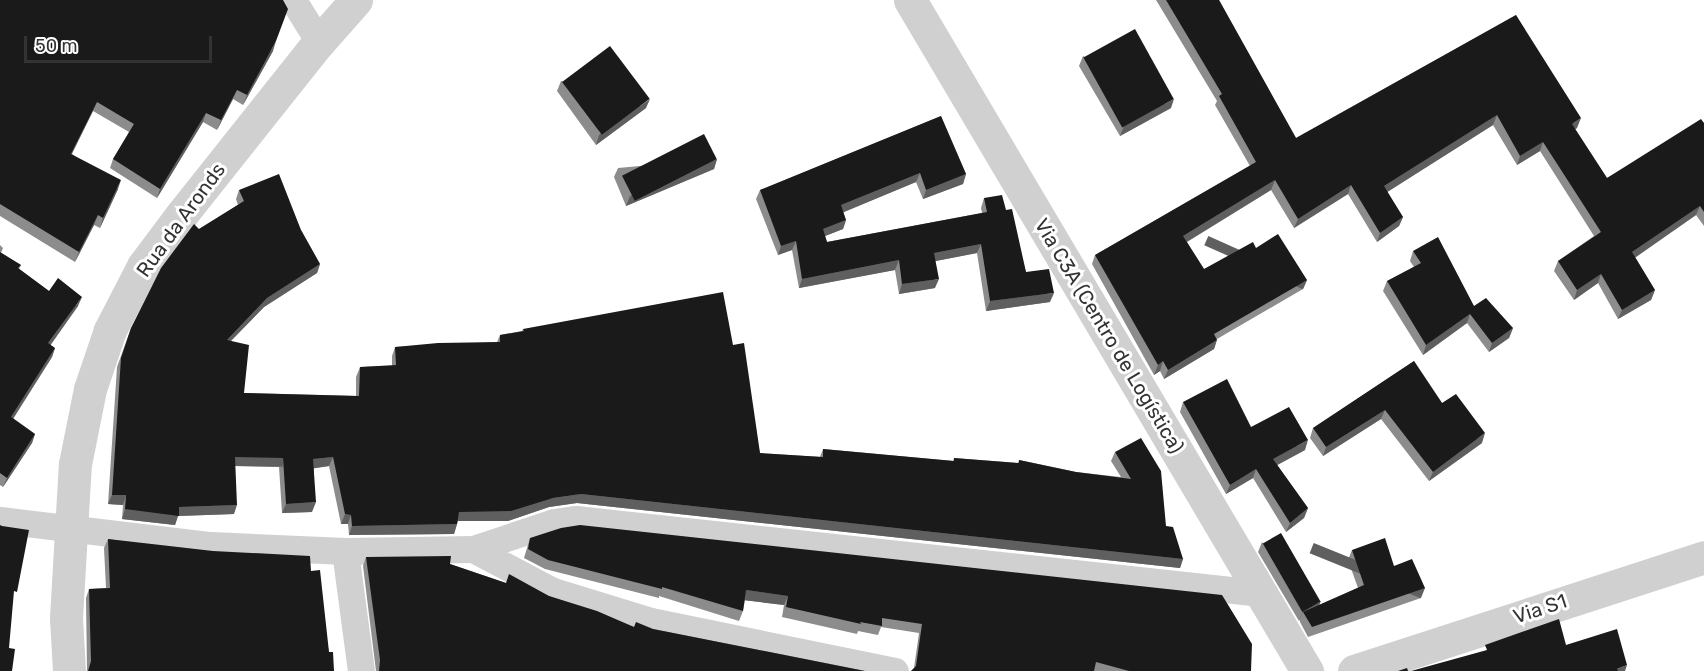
<!DOCTYPE html>
<meta charset="utf-8">
<style>
body{margin:0}
#map{position:relative;width:1704px;height:671px;overflow:hidden;background:#fff;font-family:Rubik,sans-serif}
div>[style]{position:absolute}
[style*='--x']{left:calc(var(--x)*1px);top:calc(var(--y)*1px);width:calc(var(--w)*1px);rotate:calc(var(--a)*1deg)}
.minor>*{height:27px;margin:-13.5px;padding:0 13.5px;transform-origin:13.5px;border-radius:13.5px;background:#d0d0d0}
.tertiary>*{height:33px;margin:-16.5px;padding:0 16.5px;transform-origin:16.5px;border-radius:16.5px;background:#d0d0d0}
.wall>*{inset:0;background:#8c8c8c}
.shaded-wall>*{inset:0;background:#5f5f5f;transform-origin:0 0}
.building>*{inset:0;background:#1a1a1a;transform-origin:0 0}
span{translate:-50% -50%;white-space:nowrap;text-align:center;line-height:1.15;-webkit-text-stroke:6px #fff;paint-order:stroke}
.street-label{font-size:20px;color:#333}
.scale{position:absolute;left:24px;top:36px;width:188px;height:27px;box-sizing:border-box;border:3px solid #333;border-top:0;padding-left:8px;font-size:18px;line-height:21px;white-space:nowrap;color:#333;-webkit-text-stroke:4px #fff;paint-order:stroke}
</style>
<div id="map">
<div class="minor">
<div style="--x:293;--y:0;--w:49;--a:58.2"></div>
<div style="--x:0;--y:520;--w:212;--a:6.8"></div>
<div style="--x:211;--y:545;--w:134;--a:2.6"></div>
<div style="--x:345;--y:551;--w:128;--a:-0.9"></div>
<div style="--x:473;--y:549;--w:85;--a:-18.4"></div>
<div style="--x:554;--y:522;--w:22;--a:-8"></div>
<div style="--x:576;--y:519;--w:689;--a:6.17"></div>
<div style="--x:473;--y:549;--w:90;--a:27.7"></div>
<div style="--x:553;--y:591;--w:102;--a:17"></div>
<div style="--x:651;--y:621;--w:249;--a:11.6"></div>
<div style="--x:345;--y:551;--w:121;--a:82.4"></div>
</div>
<div class="tertiary">
<div style="--x:910;--y:0;--w:780;--a:59.39"></div>
<div style="--x:69;--y:671;--w:53;--a:-93.2"></div>
<div style="--x:66;--y:618;--w:154;--a:-86.7"></div>
<div style="--x:75;--y:464;--w:76;--a:-78.7"></div>
<div style="--x:90;--y:389;--w:62;--a:-71.3"></div>
<div style="--x:110;--y:330;--w:72;--a:-62.7"></div>
<div style="--x:143;--y:266;--w:65;--a:-53.1"></div>
<div style="--x:182;--y:214;--w:220;--a:-51.5"></div>
<div style="--x:319;--y:42;--w:56;--a:-48.6"></div>
<div style="--x:1354;--y:671;--w:368;--a:-18"></div>
</div>
<div class="wall">
<div style="clip-path:polygon(0 0,273px 51px,243px 105px,233px 99px,217px 130px,203px 122px,157px 198px,110px 168px,113px 159px,129px 132px,93px 111px,72px 154px,118px 189px,100px 228px,94px 225px,75px 262px,0 216px)"></div>
<div style="clip-path:polygon(1156px 0,1219px 0,1296px 138px,1516px 15px,1577px 128px,1575px 129px,1607px 178px,1704px 123px,1704px 226px,1696px 215px,1635px 257px,1655px 290px,1651px 300px,1618px 319px,1598px 283px,1574px 300px,1554px 271px,1558px 261px,1594px 236px,1540px 151px,1517px 165px,1493px 125px,1387px 192px,1403px 217px,1399px 226px,1377px 242px,1348px 194px,1294px 228px,1271px 190px,1187px 242px,1204px 269px,1256px 248px,1307px 280px,1303px 289px,1217px 339px,1214px 349px,1164px 379px,1160px 371px,1154px 375px,1092px 264px,1095px 255px,1250px 166px,1215px 105px,1217px 101px)"></div>
<div style="clip-path:polygon(1083px 56px,1171px 108px,1120px 136px,1079px 66px)"></div>
<div style="clip-path:polygon(561px 81px,646px 108px,596px 145px,557px 91px)"></div>
<div style="clip-path:polygon(941px 116px,966px 174px,963px 184px,923px 199px,916px 182px,843px 212px,846px 220px,843px 229px,825px 236px,827px 242px,982px 213px,981px 208px,984px 198px,1006px 210px,1026px 272px,1050px 302px,986px 311px,977px 253px,935px 261px,935px 288px,899px 294px,895px 270px,799px 288px,792px 250px,778px 255px,756px 199px,760px 190px)"></div>
<div style="clip-path:polygon(717px 159px,714px 169px,626px 206px,614px 177px,618px 168px)"></div>
<div style="clip-path:polygon(239px 190px,301px 230px,320px 264px,317px 273px,264px 307px,231px 341px,244px 393px,356px 396px,356px 377px,360px 367px,392px 366px,392px 356px,395px 347px,497px 342px,500px 335px,522px 331px,523px 329px,733px 345px,760px 453px,820px 457px,823px 449px,953px 461px,954px 458px,1018px 463px,1019px 460px,1076px 472px,1121px 477px,1111px 461px,1115px 452px,1166px 526px,1183px 559px,1180px 568px,577px 503px,549px 507px,508px 521px,458px 521px,454px 534px,349px 535px,348px 524px,341px 524px,329px 466px,314px 468px,312px 512px,282px 513px,279px 467px,235px 466px,234px 514px,178px 516px,175px 525px,122px 519px,123px 505px,108px 504px,117px 367px,131px 328px,199px 229px,238px 205px,236px 199px)"></div>
<div style="clip-path:polygon(0 245px,3px 248px,1px 253px,21px 265px,19px 269px,49px 291px,78px 306px,50px 345px,55px 348px,52px 357px,13px 418px,35px 434px,32px 443px,3px 487px,0 485px)"></div>
<div style="clip-path:polygon(1413px 251px,1474px 306px,1513px 328px,1509px 338px,1489px 352px,1467px 323px,1423px 355px,1383px 291px,1387px 281px,1414px 267px,1410px 261px)"></div>
<div style="clip-path:polygon(1414px 361px,1442px 403px,1482px 443px,1429px 481px,1381px 419px,1323px 456px,1310px 438px,1313px 428px)"></div>
<div style="clip-path:polygon(1183px 402px,1251px 427px,1305px 450px,1277px 465px,1308px 508px,1304px 518px,1286px 532px,1253px 478px,1226px 494px,1180px 412px)"></div>
<div style="clip-path:polygon(530px 538px,1251px 671px,911px 671px,914px 668px,919px 633px,881px 627px,878px 635px,858px 631px,857px 634px,782px 617px,784px 605px,745px 600px,743px 611px,739px 621px,659px 596px,659px 598px,545px 569px,524px 558px)"></div>
<div style="clip-path:polygon(108px 539px,311px 571px,329px 652px,334px 671px,87px 671px,86px 598px,89px 589px,106px 588px,104px 548px)"></div>
<div style="clip-path:polygon(1262px 542px,1319px 605px,1358px 588px,1348px 560px,1352px 550px,1394px 566px,1421px 598px,1308px 637px,1300px 622px,1300px 620px,1299px 621px,1258px 552px)"></div>
<div style="clip-path:polygon(366px 557px,450px 564px,506px 583px,549px 596px,634px 627px,653px 629px,865px 671px,376px 671px,363px 566px)"></div>
</div>
<div class="shaded-wall">
<div style="clip-path:polygon(276px 41px,273px 51px,243px 105px,247px 95px)"></div>
<div style="clip-path:polygon(237px 90px,233px 99px,217px 130px,221px 120px)"></div>
<div style="clip-path:polygon(650px 99px,646px 108px,596px 145px,599px 135px)"></div>
<div style="clip-path:polygon(1174px 99px,1171px 108px,1120px 136px,1124px 126px)"></div>
<div style="clip-path:polygon(97px 102px,93px 111px,67px 163px,71px 154px)"></div>
<div style="clip-path:polygon(206px 113px,203px 122px,157px 198px,160px 189px)"></div>
<div style="clip-path:polygon(1497px 115px,1493px 125px,1381px 196px,1384px 186px)"></div>
<div style="clip-path:polygon(1581px 118px,1577px 128px,1569px 133px,1572px 124px)"></div>
<div style="clip-path:polygon(1543px 142px,1540px 151px,1517px 165px,1520px 156px)"></div>
<div style="clip-path:polygon(717px 159px,714px 169px,626px 206px,630px 196px)"></div>
<div style="clip-path:polygon(920px 173px,916px 182px,837px 215px,841px 205px)"></div>
<div style="clip-path:polygon(966px 174px,963px 184px,923px 199px,926px 190px)"></div>
<div style="clip-path:polygon(121px 180px,118px 189px,100px 228px,103px 218px)"></div>
<div style="clip-path:polygon(1275px 180px,1271px 190px,1180px 246px,1183px 236px)"></div>
<div style="clip-path:polygon(1351px 185px,1348px 194px,1294px 228px,1298px 219px)"></div>
<div style="clip-path:polygon(1700px 206px,1696px 215px,1629px 262px,1632px 252px)"></div>
<div style="clip-path:polygon(98px 215px,94px 225px,75px 262px,79px 252px)"></div>
<div style="clip-path:polygon(1403px 217px,1399px 226px,1377px 242px,1380px 233px)"></div>
<div style="clip-path:polygon(846px 220px,843px 229px,820px 238px,823px 229px)"></div>
<div style="clip-path:polygon(796px 241px,792px 250px,778px 255px,781px 246px)"></div>
<div style="clip-path:polygon(981px 244px,977px 253px,931px 262px,934px 253px)"></div>
<div style="clip-path:polygon(899px 260px,895px 270px,799px 288px,802px 279px)"></div>
<div style="clip-path:polygon(320px 264px,317px 273px,264px 307px,223px 349px,227px 340px,267px 298px)"></div>
<div style="clip-path:polygon(1601px 274px,1598px 283px,1574px 300px,1577px 290px)"></div>
<div style="clip-path:polygon(939px 279px,935px 288px,899px 294px,902px 284px)"></div>
<div style="left:1307px;top:280px;width:10px;height:108px;rotate:114deg"></div>
<div style="clip-path:polygon(1655px 290px,1651px 300px,1618px 319px,1622px 310px)"></div>
<div style="clip-path:polygon(1054px 293px,1050px 302px,986px 311px,990px 301px)"></div>
<div style="clip-path:polygon(82px 297px,78px 306px,45px 353px,48px 343px)"></div>
<div style="clip-path:polygon(1470px 314px,1467px 323px,1423px 355px,1426px 345px)"></div>
<div style="clip-path:polygon(1513px 328px,1509px 338px,1489px 352px,1492px 343px)"></div>
<div style="clip-path:polygon(1217px 340px,1214px 349px,1164px 379px,1168px 370px)"></div>
<div style="clip-path:polygon(55px 348px,52px 357px,8px 427px,11px 417px)"></div>
<div style="clip-path:polygon(1163px 361px,1160px 371px,1154px 375px,1158px 365px)"></div>
<div style="clip-path:polygon(1385px 410px,1381px 419px,1323px 456px,1326px 447px)"></div>
<div style="clip-path:polygon(1485px 433px,1482px 443px,1429px 481px,1433px 472px)"></div>
<div style="clip-path:polygon(35px 434px,32px 443px,3px 487px,7px 478px)"></div>
<div style="clip-path:polygon(1308px 440px,1305px 450px,1270px 469px,1273px 459px)"></div>
<div style="left:235px;top:457px;width:48px;height:9px;rotate:1deg"></div>
<div style="clip-path:polygon(333px 457px,329px 466px,310px 469px,313px 459px)"></div>
<div style="clip-path:polygon(1256px 469px,1253px 478px,1226px 494px,1230px 485px)"></div>
<div style="clip-path:polygon(581px 494px,1183px 559px,1180px 568px,577px 503px,549px 507px,508px 521px,456px 521px,459px 512px)"></div>
<div style="clip-path:polygon(112px 495px,126px 495px,123px 505px,108px 504px)"></div>
<div style="clip-path:polygon(316px 502px,312px 512px,282px 513px,286px 504px)"></div>
<div style="clip-path:polygon(237px 505px,234px 514px,178px 516px,175px 525px,122px 519px,125px 509px)"></div>
<div style="clip-path:polygon(1308px 508px,1304px 518px,1286px 532px,1290px 523px)"></div>
<div style="clip-path:polygon(345px 514px,351px 515px,348px 524px,341px 524px)"></div>
<div style="clip-path:polygon(457px 524px,454px 534px,349px 535px,352px 526px)"></div>
<div style="left:1425px;top:588px;width:11px;height:120px;rotate:112deg"></div>
<div style="clip-path:polygon(746px 590px,788px 596px,784px 605px,742px 600px)"></div>
<div style="clip-path:polygon(1321px 601px,1317px 610px,1303px 612px,1299px 621px,1303px 611px)"></div>
<div style="clip-path:polygon(1627px 665px,1625px 671px,1617px 671px,1617px 669px)"></div>
</div>
<div class="building">
<div style="clip-path:polygon(0 0,283px 0,288px 9px,276px 41px,247px 95px,237px 90px,221px 120px,206px 113px,160px 189px,113px 159px,134px 124px,97px 102px,71px 154px,121px 180px,103px 218px,98px 215px,79px 252px,0 204px)"></div>
<div style="clip-path:polygon(1166px 0,1219px 0,1296px 138px,1516px 15px,1581px 118px,1572px 124px,1607px 178px,1701px 119px,1704px 123px,1704px 212px,1700px 206px,1632px 252px,1655px 290px,1622px 310px,1601px 274px,1577px 290px,1558px 261px,1601px 232px,1543px 142px,1520px 156px,1497px 115px,1384px 186px,1403px 217px,1380px 233px,1351px 185px,1298px 219px,1275px 180px,1183px 236px,1204px 269px,1253px 242px,1256px 248px,1278px 234px,1307px 280px,1214px 334px,1217px 340px,1168px 370px,1163px 361px,1158px 365px,1095px 255px,1256px 162px,1219px 96px,1222px 94px)"></div>
<div style="left:1135px;top:29px;width:80px;height:59px;rotate:61deg"></div>
<div style="left:610px;top:46px;width:66px;height:60px;rotate:53deg"></div>
<div style="clip-path:polygon(941px 116px,966px 174px,926px 190px,920px 173px,841px 205px,846px 220px,823px 229px,827px 242px,987px 212px,984px 198px,1002px 195px,1006px 210px,1012px 209px,1026px 272px,1049px 269px,1054px 293px,990px 301px,981px 244px,934px 253px,939px 279px,902px 284px,899px 260px,802px 279px,796px 241px,781px 246px,760px 190px)"></div>
<div style="left:704px;top:134px;width:28px;height:92px;rotate:63deg"></div>
<div style="clip-path:polygon(279px 174px,301px 230px,320px 264px,267px 298px,227px 340px,249px 345px,244px 393px,359px 396px,360px 367px,396px 365px,395px 347px,438px 343px,500px 342px,500px 335px,524px 331px,523px 329px,723px 292px,733px 345px,744px 343px,760px 453px,823px 457px,823px 449px,954px 461px,954px 458px,1019px 463px,1019px 460px,1076px 472px,1131px 479px,1115px 452px,1141px 438px,1161px 471px,1166px 526px,1173px 527px,1183px 559px,581px 494px,553px 498px,511px 511px,459px 512px,457px 524px,352px 526px,351px 515px,345px 514px,333px 457px,313px 459px,316px 502px,286px 504px,283px 458px,235px 457px,237px 505px,179px 507px,179px 516px,125px 509px,126px 495px,112px 495px,121px 358px,131px 328px,161px 268px,194px 224px,199px 229px,244px 201px,239px 190px)"></div>
<div style="clip-path:polygon(1438px 237px,1474px 306px,1486px 298px,1513px 328px,1492px 343px,1470px 314px,1426px 345px,1387px 281px,1421px 263px,1413px 251px)"></div>
<div style="clip-path:polygon(0 252px,21px 265px,18px 268px,49px 291px,58px 278px,82px 297px,48px 343px,55px 348px,11px 417px,35px 434px,7px 478px,0 473px)"></div>
<div style="clip-path:polygon(1414px 361px,1442px 403px,1456px 394px,1485px 433px,1433px 472px,1385px 410px,1326px 447px,1313px 428px)"></div>
<div style="clip-path:polygon(1227px 379px,1251px 427px,1289px 407px,1308px 440px,1273px 459px,1308px 508px,1290px 523px,1256px 469px,1230px 485px,1183px 402px)"></div>
<div style="clip-path:polygon(0 525px,2px 526px,29px 530px,17px 592px,14px 591px,9px 648px,15px 649px,12px 671px,0 671px)"></div>
<div style="clip-path:polygon(580px 525px,1222px 595px,1252px 644px,1251px 671px,1129px 671px,1096px 662px,1094px 671px,911px 671px,916px 666px,922px 624px,882px 618px,882px 626px,860px 622px,861px 624px,786px 607px,788px 596px,746px 590px,743px 611px,662px 587px,662px 589px,548px 560px,528px 549px,530px 538px,561px 528px)"></div>
<div style="left:1281px;top:533px;width:79px;height:21px;rotate:60deg"></div>
<div style="clip-path:polygon(1385px 538px,1394px 566px,1412px 559px,1425px 588px,1312px 627px,1303px 612px,1364px 585px,1352px 550px)"></div>
<div style="clip-path:polygon(108px 539px,213px 551px,310px 556px,311px 571px,320px 570px,329px 652px,333px 652px,334px 671px,88px 671px,91px 661px,89px 589px,110px 588px)"></div>
<div style="clip-path:polygon(451px 556px,450px 564px,506px 583px,509px 574px,549px 596px,597px 611px,634px 627px,636px 622px,653px 629px,865px 671px,379px 671px,380px 660px,366px 557px)"></div>
<div style="clip-path:polygon(1559px 619px,1566px 645px,1617px 629px,1627px 665px,1617px 669px,1618px 671px,1411px 671px,1487px 650px,1485px 645px)"></div>
<div style="clip-path:polygon(1407px 668px,1408px 671px,1398px 671px)"></div>
</div>
<div class="street-label">
<span style="left:181px;top:220px;rotate:-54deg">Rua da Aronds</span>
<span style="left:1109px;top:336px;rotate:59deg">Via C3A (Centro de Logística)</span>
<span style="left:1540px;top:609px;rotate:-18deg">Via S1</span>
</div>
<div class="scale">50 m</div>
</div>
